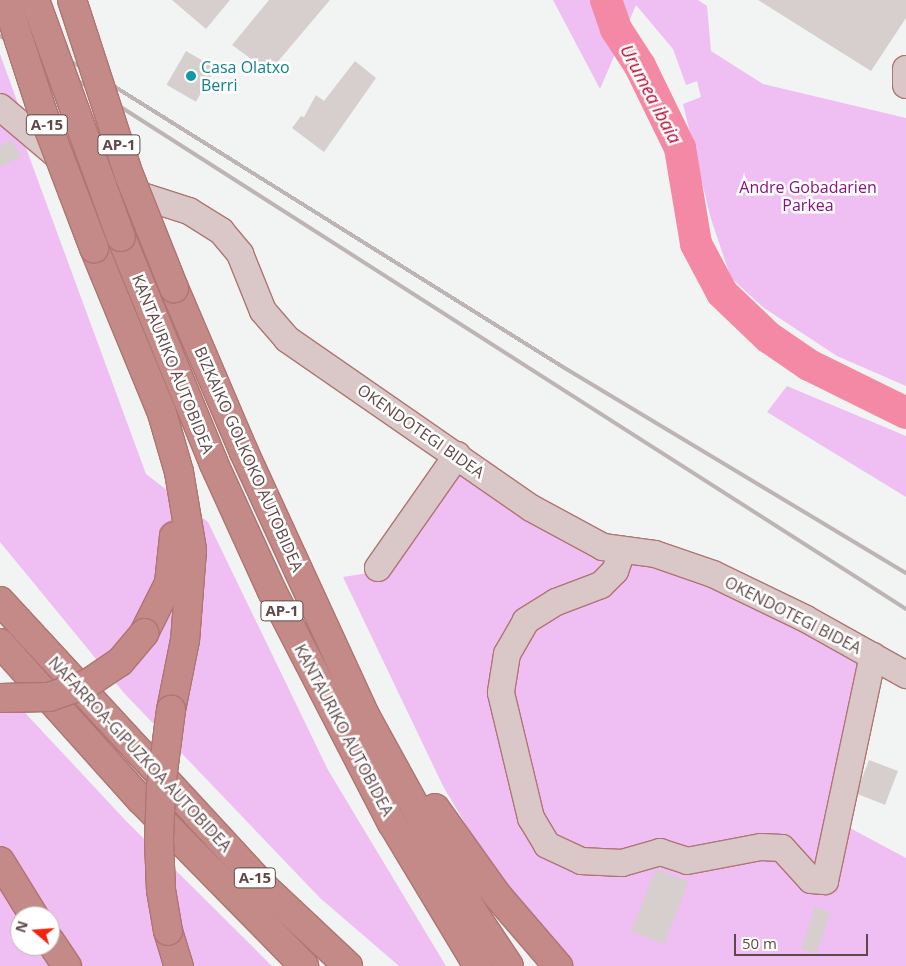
<!DOCTYPE html>
<style>
body{margin:0}
#map{position:relative;width:906px;height:966px;overflow:hidden;background:#f2f4f3;font-family:"Open Sans",sans-serif}
div>[style]{position:absolute}
[style*='--x']{left:calc(var(--x)*1px);top:calc(var(--y)*1px);width:calc(var(--w)*1px);rotate:calc(var(--a)*1deg)}
.green>*{inset:0;background:#efbef3}
.river>*{height:32px;margin:-16px;padding:0 16px;transform-origin:16px;border-radius:16px;background:#f389a4}
.building>*{inset:0;background:#d6cfcd;transform-origin:0 0}
.roads{filter:drop-shadow(1px 0 #af7572) drop-shadow(-1px 0 #af7572) drop-shadow(0 1px #af7572) drop-shadow(0 -1px #af7572)}
.minor>*{height:26px;margin:-13px;padding:0 13px;transform-origin:13px;border-radius:13px;background:#dac8c8}
.highway>*{height:28px;margin:-14px;padding:0 14px;transform-origin:14px;border-radius:14px;background:#c38a87}
.rail>*{height:4px;margin:-2px;padding:0 2px;transform-origin:2px;border-radius:2px;background:#bcb5b3}
.bridges{filter:drop-shadow(1px 0 #af7572) drop-shadow(-1px 0 #af7572) drop-shadow(0 1px #af7572) drop-shadow(0 -1px #af7572)}
.highway-bridge>*{height:28px;margin:-14px;padding:0 14px;transform-origin:14px;border-radius:14px;background:#c38a87}
.dots>*{width:14px;height:14px;translate:-50% -50%;box-sizing:border-box;border:2px solid #fff;border-radius:50%}
span{translate:-50% -50%;white-space:nowrap;text-align:center;line-height:1.15;-webkit-text-stroke:5px #fff;paint-order:stroke}
.shield-label span{padding:1px 4px;background:#fff;border:1px solid;border-radius:4px;-webkit-text-stroke-width:0}
.shield-label{font-size:15px;color:#614848;font-weight:700}
.culture-label{font-size:16px;color:#0d838f}
.left{translate:0 -50%;text-align:left}
.park-label{font-size:16px;color:#891185}
.street-label{font-size:16px;color:#614848}
.water-label{font-size:18px;color:#b90230;font-style:italic}
.north{position:absolute;left:10px;top:906px;width:50px;height:50px;box-sizing:border-box;background:#fff;border:1px solid #c0b6b6;border-radius:50%;rotate:288deg;font-size:14px;font-weight:700;line-height:20px;text-align:center;color:#614848}
.north::after{content:'';display:block;margin:auto;width:18px;height:22px;background:#f3240d;clip-path:polygon(50% 0,100% 100%,50% 72%,0 100%)}
.scale{position:absolute;left:734px;top:934px;width:134px;height:22px;box-sizing:border-box;border:2px solid #614848;border-top:0;padding-left:6px;font-size:15px;line-height:18px;white-space:nowrap;color:#614848;-webkit-text-stroke:4px #fff;paint-order:stroke}
</style>
<div id="map">
<div class="green">
<div style="clip-path:polygon(553px 0,698px 0,707px 6px,711px 51px,763px 84px,906px 118px,906px 386px,837px 356px,764px 308px,731px 278px,711px 219px,683px 104px,701px 97px,697px 81px,686px 85px,673px 49px,636px 5px,600px 89px)"></div>
<div style="clip-path:polygon(0 54px,21px 112px,0 94px)"></div>
<div style="clip-path:polygon(0 124px,26px 148px,146px 474px,208px 522px,328px 770px,446px 966px,399px 966px,320px 898px,124px 693px,0 542px)"></div>
<div style="clip-path:polygon(787px 386px,906px 436px,906px 497px,767px 412px)"></div>
<div style="clip-path:polygon(461px 469px,603px 556px,605px 564px,539px 623px,637px 561px,738px 596px,862px 662px,833px 819px,906px 858px,906px 966px,549px 966px,443px 786px,343px 577px,368px 573px)"></div>
<div style="clip-path:polygon(evenodd,0 686px,128px 823px,272px 966px,0 966px,0 686px,20px 916px,50px 916px,50px 946px,20px 946px,20px 916px)"></div>
</div>
<div class="river">
<div style="--x:606;--y:0;--w:31;--a:71"></div>
<div style="--x:616;--y:29;--w:44;--a:57"></div>
<div style="--x:640;--y:66;--w:91;--a:64"></div>
<div style="--x:680;--y:148;--w:97;--a:80.5"></div>
<div style="--x:696;--y:244;--w:55;--a:62"></div>
<div style="--x:722;--y:293;--w:64;--a:43.7"></div>
<div style="--x:768;--y:337;--w:50;--a:34.3"></div>
<div style="--x:809;--y:365;--w:108;--a:26.3"></div>
</div>
<div class="building">
<div style="clip-path:polygon(172px 0,230px 0,206px 29px)"></div>
<div style="clip-path:polygon(269px 0,330px 0,269px 72px,232px 45px)"></div>
<div style="clip-path:polygon(758px 0,906px 0,906px 18px,871px 71px)"></div>
<div style="left:186px;top:51px;width:34px;height:39px;rotate:30deg"></div>
<div style="clip-path:polygon(355px 61px,376px 78px,324px 152px,292px 128px,301px 116px,304px 117px,316px 95px,324px 101px)"></div>
<div style="clip-path:polygon(12px 140px,21px 157px,0 167px,0 146px)"></div>
<div style="left:869px;top:760px;width:31px;height:36px;rotate:21deg"></div>
<div style="left:656px;top:869px;width:35px;height:67px;rotate:22deg"></div>
<div style="left:815px;top:907px;width:16px;height:44px;rotate:18deg"></div>
</div>
<div class="roads">
<div class="minor">
<div style="--x:906;--y:69;--w:16;--a:90"></div>
<div style="--x:0;--y:107;--w:93;--a:40.2"></div>
<div style="--x:71;--y:167;--w:47;--a:24.9"></div>
<div style="--x:114;--y:187;--w:79;--a:17.7"></div>
<div style="--x:189;--y:211;--w:38;--a:32"></div>
<div style="--x:221;--y:231;--w:30;--a:50"></div>
<div style="--x:240;--y:254;--w:61;--a:68"></div>
<div style="--x:263;--y:311;--w:37;--a:49"></div>
<div style="--x:287;--y:339;--w:297;--a:34.7"></div>
<div style="--x:531;--y:508;--w:82;--a:28.4"></div>
<div style="--x:603;--y:547;--w:52;--a:7.7"></div>
<div style="--x:655;--y:554;--w:61;--a:19"></div>
<div style="--x:713;--y:574;--w:103;--a:25.8"></div>
<div style="--x:806;--y:619;--w:115;--a:29.2"></div>
<div style="--x:622;--y:551;--w:21;--a:109"></div>
<div style="--x:615;--y:571;--w:20;--a:135"></div>
<div style="--x:601;--y:585;--w:48;--a:159.3"></div>
<div style="--x:556;--y:602;--w:36;--a:148"></div>
<div style="--x:526;--y:621;--w:38;--a:120"></div>
<div style="--x:507;--y:654;--w:39;--a:99"></div>
<div style="--x:501;--y:693;--w:129;--a:76.5"></div>
<div style="--x:531;--y:818;--w:31;--a:59"></div>
<div style="--x:547;--y:845;--w:38;--a:25"></div>
<div style="--x:581;--y:861;--w:41;--a:2.8"></div>
<div style="--x:622;--y:863;--w:40;--a:-16"></div>
<div style="--x:660;--y:852;--w:28;--a:18"></div>
<div style="--x:687;--y:861;--w:75;--a:-10.7"></div>
<div style="--x:761;--y:847;--w:21;--a:3"></div>
<div style="--x:782;--y:848;--w:43;--a:47.8"></div>
<div style="--x:811;--y:880;--w:14;--a:4"></div>
<div style="--x:825;--y:881;--w:230;--a:-78"></div>
<div style="--x:378;--y:568;--w:138;--a:-55"></div>
</div>
<div class="highway">
<div style="--x:121;--y:237;--w:245;--a:67.7"></div>
<div style="--x:214;--y:464;--w:140;--a:65.5"></div>
<div style="--x:272;--y:591;--w:261;--a:62.7"></div>
<div style="--x:392;--y:823;--w:167;--a:59"></div>
<div style="--x:94;--y:248;--w:178;--a:67.6"></div>
<div style="--x:162;--y:413;--w:61;--a:73.9"></div>
<div style="--x:179;--y:472;--w:79;--a:80.5"></div>
<div style="--x:192;--y:550;--w:90;--a:94.4"></div>
<div style="--x:185;--y:640;--w:71;--a:101.3"></div>
<div style="--x:174;--y:288;--w:178;--a:66.9"></div>
<div style="--x:244;--y:452;--w:292;--a:65.3"></div>
<div style="--x:366;--y:717;--w:226;--a:61.2"></div>
<div style="--x:475;--y:915;--w:61;--a:56.3"></div>
<div style="--x:0;--y:601;--w:391;--a:47.3"></div>
<div style="--x:265;--y:888;--w:114;--a:43.2"></div>
<div style="--x:144;--y:633;--w:56;--a:-63.4"></div>
<div style="--x:169;--y:583;--w:47;--a:-83.9"></div>
<div style="--x:0;--y:643;--w:211;--a:48.1"></div>
<div style="--x:141;--y:800;--w:233;--a:45.5"></div>
<div style="--x:435;--y:808;--w:107;--a:54.5"></div>
<div style="--x:497;--y:895;--w:94;--a:49.3"></div>
<div style="--x:0;--y:861;--w:65;--a:58.3"></div>
<div style="--x:168;--y:931;--w:37;--a:73"></div>
<div style="--x:50;--y:941;--w:30;--a:56"></div>
</div>
</div>
<div class="rail">
<div style="--x:0;--y:22;--w:119;--a:29.1"></div>
<div style="--x:104;--y:80;--w:541;--a:32.02"></div>
<div style="--x:563;--y:367;--w:400;--a:31"></div>
<div style="--x:0;--y:36;--w:118;--a:30"></div>
<div style="--x:102;--y:95;--w:954;--a:32.59"></div>
</div>
<div class="bridges">
<div class="highway-bridge">
<div style="--x:6;--y:0;--w:117;--a:72"></div>
<div style="--x:42;--y:111;--w:147;--a:69.2"></div>
<div style="--x:35;--y:0;--w:252;--a:70.1"></div>
<div style="--x:72;--y:0;--w:184;--a:72"></div>
<div style="--x:129;--y:175;--w:122;--a:68.3"></div>
<div style="--x:0;--y:698;--w:49;--a:-1.2"></div>
<div style="--x:49;--y:697;--w:40;--a:-18.9"></div>
<div style="--x:87;--y:684;--w:40;--a:-34"></div>
<div style="--x:120;--y:662;--w:38;--a:-50"></div>
<div style="--x:168;--y:931;--w:42;--a:-99.7"></div>
<div style="--x:161;--y:890;--w:50;--a:-92.3"></div>
<div style="--x:159;--y:840;--w:53;--a:-87.8"></div>
<div style="--x:161;--y:787;--w:78;--a:-82.6"></div>
</div>
</div>
<div class="dots">
<div style="left:191px;top:76px;background:#0f9aa8"></div>
</div>
<div class="shield-label">
<span style="left:47px;top:125px">A-15</span>
<span style="left:119px;top:145px">AP-1</span>
<span style="left:282px;top:611px">AP-1</span>
<span style="left:255px;top:878px">A-15</span>
</div>
<div class="culture-label">
<span class="left" style="left:201px;top:76px">Casa Olatxo<br>Berri</span>
</div>
<div class="park-label">
<span style="left:808px;top:196px">Andre Gobadarien<br>Parkea</span>
</div>
<div class="street-label">
<span style="left:173px;top:364px;rotate:68deg">KANTAURIKO AUTOBIDEA</span>
<span style="left:421px;top:431px;rotate:35deg">OKENDOTEGI BIDEA</span>
<span style="left:249px;top:459px;rotate:66deg">BIZKAIKO GOLKOKO AUTOBIDEA</span>
<span style="left:793px;top:615px;rotate:27deg">OKENDOTEGI BIDEA</span>
<span style="left:344px;top:730px;rotate:62deg">KANTAURIKO AUTOBIDEA</span>
<span style="left:140px;top:754px;rotate:47deg">NAFARROA-GIPUZKOA AUTOBIDEA</span>
</div>
<div class="water-label">
<span style="left:651px;top:94px;rotate:62deg">Urumea ibaia</span>
</div>
<div class="north">N</div>
<div class="scale">50 m</div>
</div>
